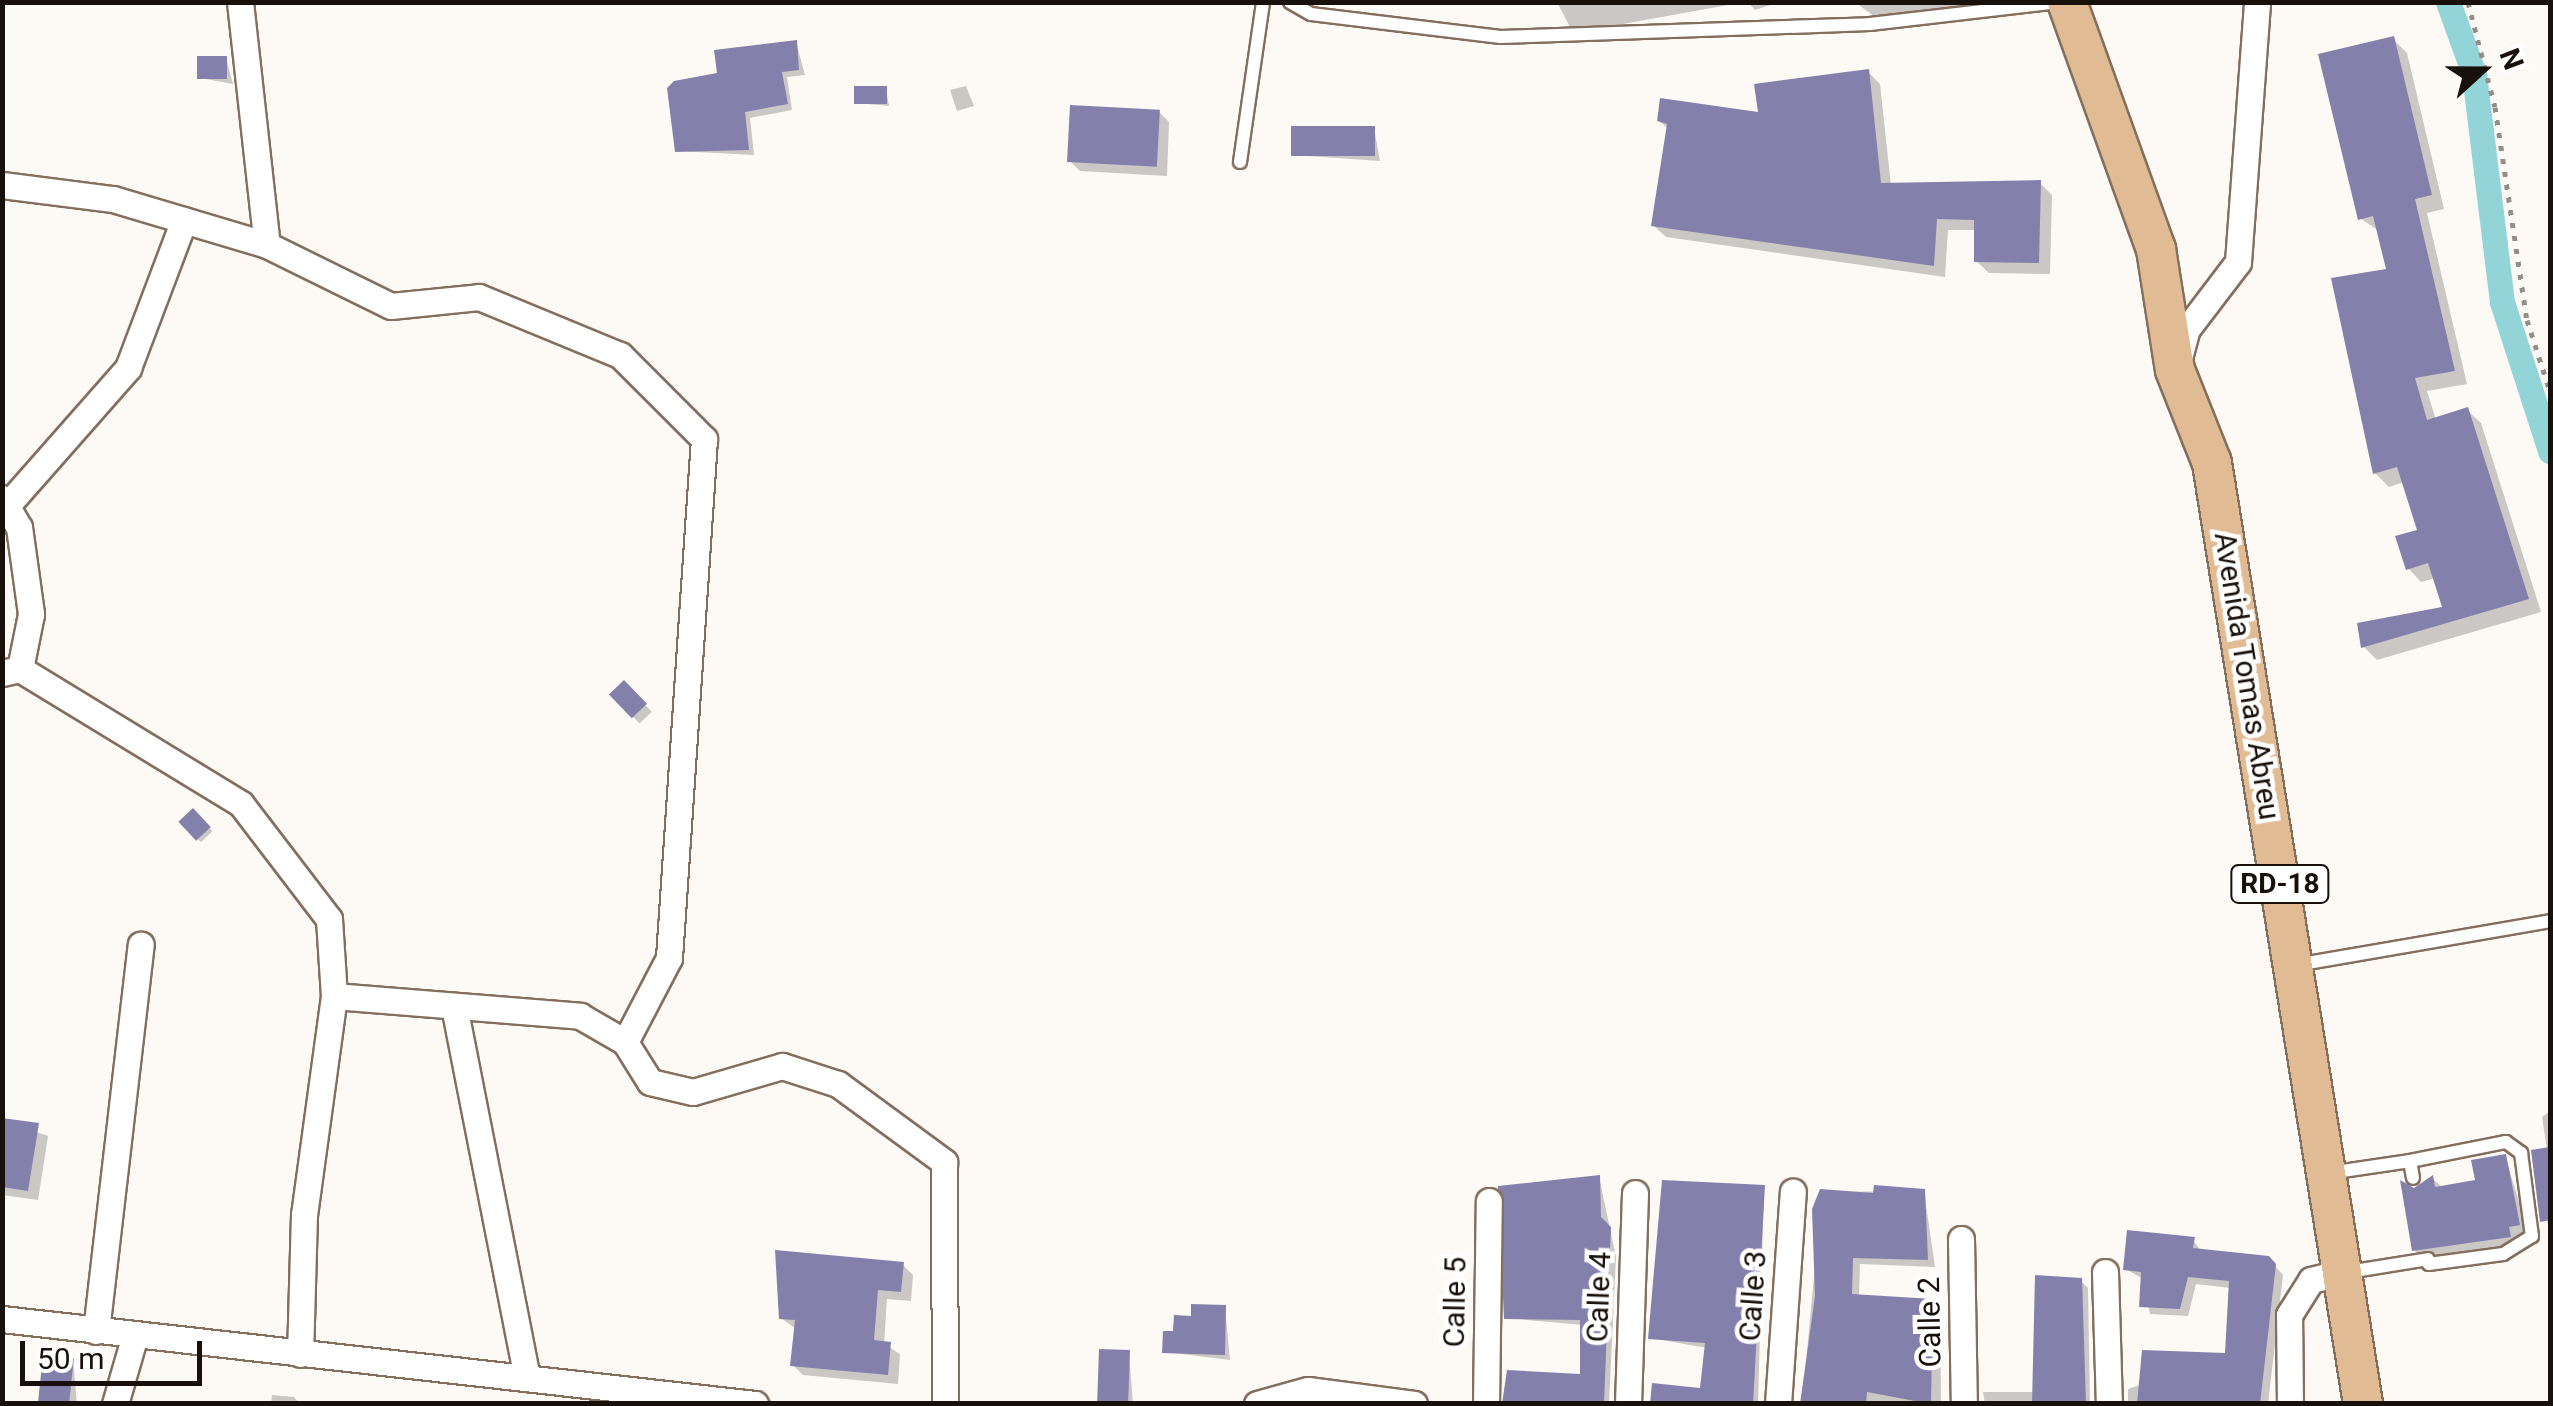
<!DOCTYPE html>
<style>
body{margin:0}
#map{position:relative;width:2553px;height:1406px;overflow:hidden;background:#fdf9f5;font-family:Roboto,sans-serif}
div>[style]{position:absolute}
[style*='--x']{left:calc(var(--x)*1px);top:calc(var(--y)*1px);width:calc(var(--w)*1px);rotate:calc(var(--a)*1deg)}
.shadow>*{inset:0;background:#0003;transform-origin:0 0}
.canal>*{height:25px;margin:-12.5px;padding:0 12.5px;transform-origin:12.5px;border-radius:12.5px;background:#93d4d9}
.building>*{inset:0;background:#8480ac;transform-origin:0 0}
.path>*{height:5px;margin-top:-2.5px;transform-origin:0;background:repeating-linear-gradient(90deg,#948e89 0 5px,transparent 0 13px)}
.roads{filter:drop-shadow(2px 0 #846f5f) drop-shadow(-2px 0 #846f5f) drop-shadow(0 2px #846f5f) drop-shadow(0 -2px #846f5f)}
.lane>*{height:12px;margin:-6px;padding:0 6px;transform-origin:6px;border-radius:6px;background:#fff}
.street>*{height:25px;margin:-12.5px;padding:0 12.5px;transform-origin:12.5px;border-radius:12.5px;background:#fff}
.primary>*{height:38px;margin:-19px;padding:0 19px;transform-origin:19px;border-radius:19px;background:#e0bb93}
span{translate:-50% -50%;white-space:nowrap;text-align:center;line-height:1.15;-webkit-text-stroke:9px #fff;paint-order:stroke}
.shield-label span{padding:2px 8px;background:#fff;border:2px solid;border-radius:8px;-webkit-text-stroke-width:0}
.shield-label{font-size:28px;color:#18100a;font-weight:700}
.street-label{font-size:30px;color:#18100a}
.frame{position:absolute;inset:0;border:5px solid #18100a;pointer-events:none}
.north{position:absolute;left:2433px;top:20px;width:100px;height:100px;-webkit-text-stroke:8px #fff;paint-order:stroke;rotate:69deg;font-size:28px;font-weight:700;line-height:40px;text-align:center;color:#18100a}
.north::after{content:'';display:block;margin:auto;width:35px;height:45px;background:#18100a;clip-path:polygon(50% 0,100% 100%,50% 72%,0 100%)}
.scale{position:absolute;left:20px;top:1341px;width:182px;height:45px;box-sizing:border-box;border:5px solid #18100a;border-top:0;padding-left:12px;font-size:30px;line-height:35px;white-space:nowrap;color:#18100a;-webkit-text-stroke:8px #fff;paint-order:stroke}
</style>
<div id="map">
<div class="shadow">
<div style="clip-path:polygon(1557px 2px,1745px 2px,1573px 33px)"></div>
<div style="clip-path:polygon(1748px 2px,1779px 2px,1755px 10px)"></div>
<div style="clip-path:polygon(1855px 2px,1976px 2px,1977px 8px,1887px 26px)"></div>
<div style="clip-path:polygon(2393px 39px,2407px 53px,2444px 209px,2427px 213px,2467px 384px,2427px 391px,2436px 420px,2467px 410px,2481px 423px,2541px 612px,2377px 660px,2363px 646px,2446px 609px,2435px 578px,2421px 582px,2408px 568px,2420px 531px,2404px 482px,2389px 487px,2375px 473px,2334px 280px,2389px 271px,2379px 231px,2360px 218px)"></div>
<div style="clip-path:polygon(796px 42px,805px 75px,787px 77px,792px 110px,750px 118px,754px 155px,678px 151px,720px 75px)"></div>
<div style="clip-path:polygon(226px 58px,233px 84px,200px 78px)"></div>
<div style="clip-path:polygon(1868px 72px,1880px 84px,1891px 186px,2040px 183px,2052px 195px,2050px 274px,1989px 273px,1976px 261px,1977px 230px,1948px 230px,1945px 277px,1666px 237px,1653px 225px,1669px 130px,1659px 120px,1761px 114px)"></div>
<div style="clip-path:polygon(966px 86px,974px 106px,957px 111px,950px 90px)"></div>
<div style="clip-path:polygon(886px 88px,889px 106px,857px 103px)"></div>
<div style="clip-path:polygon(1159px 112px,1169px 122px,1167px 176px,1080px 171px,1070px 161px)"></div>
<div style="clip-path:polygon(1374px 128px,1380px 161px,1294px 155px)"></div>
<div style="left:624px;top:683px;width:40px;height:17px;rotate:46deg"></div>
<div style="left:193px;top:811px;width:28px;height:16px;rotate:46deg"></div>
<div style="clip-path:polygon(2550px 1111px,2550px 1236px,2534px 1152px,2547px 1150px,2542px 1117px)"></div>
<div style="clip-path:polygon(2px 1120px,48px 1136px,38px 1200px,2px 1195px)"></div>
<div style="clip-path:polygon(2505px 1157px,2530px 1236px,2517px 1249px,2425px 1261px,2414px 1250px,2414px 1191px,2432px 1178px,2443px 1188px,2478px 1182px)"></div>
<div style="clip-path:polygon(1599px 1177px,1616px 1257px,1609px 1404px,1502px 1404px,1509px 1373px,1583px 1377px,1583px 1325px,1506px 1318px)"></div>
<div style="clip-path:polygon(1764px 1188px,1758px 1404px,1652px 1404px,1702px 1391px,1707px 1348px,1650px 1338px)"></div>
<div style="clip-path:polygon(1924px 1191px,1935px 1267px,1860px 1264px,1859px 1297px,1940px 1310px,1941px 1404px,1802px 1404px,1822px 1192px)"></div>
<div style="clip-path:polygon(2193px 1240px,2202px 1252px,2268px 1258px,2283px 1275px,2268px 1404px,2128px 1404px,2128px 1389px,2227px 1356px,2231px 1288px,2196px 1284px,2188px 1316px,2150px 1314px,2143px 1279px,2126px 1269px)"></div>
<div style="clip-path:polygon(903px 1265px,913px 1275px,911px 1301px,887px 1299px,884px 1344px,900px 1354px,898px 1384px,803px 1375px,793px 1365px,796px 1329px,781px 1318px)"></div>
<div style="clip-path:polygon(2081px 1281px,2088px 1288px,2090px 1404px,1985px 1404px,1983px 1392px,2034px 1392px)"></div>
<div style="clip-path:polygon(1225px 1308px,1230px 1360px,1165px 1352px,1193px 1319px)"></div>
<div style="clip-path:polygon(1129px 1353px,1133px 1404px,1099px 1404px)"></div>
<div style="clip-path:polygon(73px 1360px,77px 1404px,44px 1404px,42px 1402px)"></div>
<div style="clip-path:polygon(272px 1395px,294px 1397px,300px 1404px,271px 1404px)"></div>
</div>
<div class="canal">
<div style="--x:2448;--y:2;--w:77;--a:70.1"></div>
<div style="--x:2474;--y:74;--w:230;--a:83"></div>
<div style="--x:2502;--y:302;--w:157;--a:72.1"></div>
</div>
<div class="building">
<div style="clip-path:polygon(2394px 36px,2432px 195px,2415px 199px,2455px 371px,2415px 378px,2427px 420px,2468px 407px,2529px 599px,2361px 648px,2357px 623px,2442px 607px,2428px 563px,2406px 570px,2395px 536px,2417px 530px,2397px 467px,2373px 474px,2331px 278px,2386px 269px,2373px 216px,2358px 220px,2318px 54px)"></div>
<div style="clip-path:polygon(797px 40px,799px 70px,782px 72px,788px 104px,745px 112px,749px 150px,675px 152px,667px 88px,674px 81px,717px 73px,714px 50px)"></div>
<div style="left:197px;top:56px;width:30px;height:23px"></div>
<div style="clip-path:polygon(1869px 69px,1881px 183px,2041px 180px,2039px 263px,1974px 262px,1974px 220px,1937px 219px,1934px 266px,1651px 226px,1667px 124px,1657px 121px,1660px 98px,1758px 112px,1754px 84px)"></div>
<div style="left:854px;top:86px;width:33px;height:18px"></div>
<div style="left:1070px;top:105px;width:90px;height:57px;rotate:3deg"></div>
<div style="left:1291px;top:126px;width:84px;height:30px"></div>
<div style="left:624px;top:680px;width:33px;height:21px;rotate:46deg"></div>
<div style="left:193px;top:808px;width:26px;height:20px;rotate:47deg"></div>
<div style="clip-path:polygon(2px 1118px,39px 1123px,28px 1191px,2px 1187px)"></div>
<div style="clip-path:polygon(2550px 1147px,2550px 1220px,2540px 1222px,2531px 1150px)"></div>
<div style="clip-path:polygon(2506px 1154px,2520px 1225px,2509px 1227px,2511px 1237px,2412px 1251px,2400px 1180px,2414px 1188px,2433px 1175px,2435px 1187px,2475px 1180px,2471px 1160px)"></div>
<div style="clip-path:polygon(1600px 1175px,1601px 1217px,1611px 1227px,1604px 1404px,1502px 1404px,1507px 1370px,1580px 1374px,1580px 1320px,1504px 1319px,1498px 1186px)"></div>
<div style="clip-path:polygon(1662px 1180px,1765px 1185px,1753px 1404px,1650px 1404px,1652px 1383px,1700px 1388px,1705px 1343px,1648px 1339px)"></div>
<div style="clip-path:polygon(1874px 1185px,1925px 1189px,1928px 1260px,1853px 1258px,1852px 1294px,1933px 1299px,1931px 1404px,1867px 1392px,1866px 1404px,1800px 1404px,1815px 1296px,1812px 1209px,1820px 1189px,1873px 1193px)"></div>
<div style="clip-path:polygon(2127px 1230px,2195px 1237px,2193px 1248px,2269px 1256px,2276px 1264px,2260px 1404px,2137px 1404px,2142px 1350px,2225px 1353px,2229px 1281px,2188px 1277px,2180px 1309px,2139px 1307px,2141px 1272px,2123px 1270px)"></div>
<div style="clip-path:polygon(775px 1250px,904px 1262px,901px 1292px,878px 1290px,874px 1340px,891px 1342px,888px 1375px,790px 1366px,795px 1320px,779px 1319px)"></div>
<div style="clip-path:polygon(2035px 1275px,2082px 1278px,2086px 1404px,2032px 1404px)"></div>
<div style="clip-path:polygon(1191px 1304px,1226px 1305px,1225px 1355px,1162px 1353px,1163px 1331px,1173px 1331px,1174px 1315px,1191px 1316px)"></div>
<div style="left:1099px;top:1349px;width:31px;height:55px;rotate:2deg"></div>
<div style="left:43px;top:1355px;width:31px;height:48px;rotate:6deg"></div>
</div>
<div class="path">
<div style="--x:2468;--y:2;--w:108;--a:75.6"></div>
<div style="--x:2495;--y:107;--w:215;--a:81.5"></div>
<div style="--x:2527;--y:320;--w:75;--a:72.1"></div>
</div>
<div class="roads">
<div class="lane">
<div style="--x:1290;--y:2;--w:24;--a:30"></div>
<div style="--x:1311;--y:14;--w:191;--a:6.9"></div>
<div style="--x:1501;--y:37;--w:369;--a:-2"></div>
<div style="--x:1870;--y:24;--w:190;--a:-6.6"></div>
<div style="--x:1240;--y:162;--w:162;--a:-81.8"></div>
<div style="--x:2296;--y:965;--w:258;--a:-9.8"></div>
<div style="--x:2410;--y:1161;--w:98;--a:-11.2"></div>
<div style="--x:2506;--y:1142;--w:19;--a:36"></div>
<div style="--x:2521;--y:1153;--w:84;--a:82.5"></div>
<div style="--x:2532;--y:1236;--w:34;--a:148"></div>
<div style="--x:2503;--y:1254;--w:75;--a:172.3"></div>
<div style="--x:2329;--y:1173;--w:82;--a:-8.4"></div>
<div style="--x:2410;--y:1161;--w:17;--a:80"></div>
<div style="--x:2348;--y:1272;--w:81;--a:-9.2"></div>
</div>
<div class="street">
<div style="--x:240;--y:2;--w:244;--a:83.7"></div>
<div style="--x:2;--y:185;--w:112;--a:7.2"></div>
<div style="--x:113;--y:199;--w:161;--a:16.6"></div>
<div style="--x:267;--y:245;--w:138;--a:26.2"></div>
<div style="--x:391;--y:306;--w:88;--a:-5.8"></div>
<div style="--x:479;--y:297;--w:152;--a:22.4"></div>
<div style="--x:620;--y:355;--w:119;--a:45"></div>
<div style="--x:704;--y:439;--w:520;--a:93.86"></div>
<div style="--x:669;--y:958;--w:95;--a:117.6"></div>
<div style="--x:625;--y:1042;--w:47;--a:58"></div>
<div style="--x:650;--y:1082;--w:44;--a:13.1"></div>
<div style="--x:693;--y:1092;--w:93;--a:-16.3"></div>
<div style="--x:782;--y:1066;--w:59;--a:17.8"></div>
<div style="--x:838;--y:1084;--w:132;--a:36.3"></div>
<div style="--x:944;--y:1162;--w:242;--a:89.8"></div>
<div style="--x:2179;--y:358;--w:30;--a:-75"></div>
<div style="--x:2187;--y:329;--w:84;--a:-52.7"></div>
<div style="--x:2238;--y:262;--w:261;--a:-85.8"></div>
<div style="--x:2;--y:498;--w:34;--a:60"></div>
<div style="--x:19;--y:527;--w:88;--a:82.1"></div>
<div style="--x:31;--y:614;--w:56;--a:101.3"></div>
<div style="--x:10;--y:502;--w:179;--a:-48.6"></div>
<div style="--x:128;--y:368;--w:158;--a:-69.3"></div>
<div style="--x:2;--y:673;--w:18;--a:-13"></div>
<div style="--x:20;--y:669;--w:259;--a:31.4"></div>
<div style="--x:241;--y:804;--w:145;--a:52.6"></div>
<div style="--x:329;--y:919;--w:77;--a:86.3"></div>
<div style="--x:334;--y:996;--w:220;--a:97.8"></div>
<div style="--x:304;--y:1214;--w:140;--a:91.6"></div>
<div style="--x:334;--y:996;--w:247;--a:4.6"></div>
<div style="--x:580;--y:1016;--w:52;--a:30"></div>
<div style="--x:454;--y:1006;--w:379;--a:78.9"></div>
<div style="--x:1961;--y:1239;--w:165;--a:89"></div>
<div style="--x:2105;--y:1272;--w:132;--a:88.3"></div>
<div style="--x:2;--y:1319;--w:758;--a:6.44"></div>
<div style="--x:96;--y:1331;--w:389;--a:-83.4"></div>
<div style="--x:115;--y:1404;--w:72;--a:-73.8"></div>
<div style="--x:1257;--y:1404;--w:53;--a:-15.4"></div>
<div style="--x:1308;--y:1390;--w:107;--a:7.5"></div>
<div style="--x:1486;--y:1404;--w:203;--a:-89.2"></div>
<div style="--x:1628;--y:1404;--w:211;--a:-88.1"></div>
<div style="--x:1778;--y:1404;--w:213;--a:-86"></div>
<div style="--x:2290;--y:1404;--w:89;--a:-90.6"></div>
<div style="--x:2289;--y:1315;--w:41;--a:-57.8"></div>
<div style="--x:2311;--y:1280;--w:32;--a:-14"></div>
</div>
<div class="primary">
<div style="--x:2067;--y:2;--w:263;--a:70.2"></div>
<div style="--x:2156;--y:249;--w:122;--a:81.1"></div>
<div style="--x:2175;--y:370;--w:100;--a:68.3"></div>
<div style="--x:2212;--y:463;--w:953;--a:80.88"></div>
</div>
</div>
<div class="shield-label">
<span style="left:2280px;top:884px">RD-18</span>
</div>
<div class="street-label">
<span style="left:2247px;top:676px;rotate:81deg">Avenida Tomas Abreu</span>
<span style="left:1753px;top:1296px;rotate:-86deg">Calle 3</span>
<span style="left:1599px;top:1297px;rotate:-88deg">Calle 4</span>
<span style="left:1455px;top:1302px;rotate:-89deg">Calle 5</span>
<span style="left:1930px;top:1322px;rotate:-91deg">Calle 2</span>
</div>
<div class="frame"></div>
<div class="north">N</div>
<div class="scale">50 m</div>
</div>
